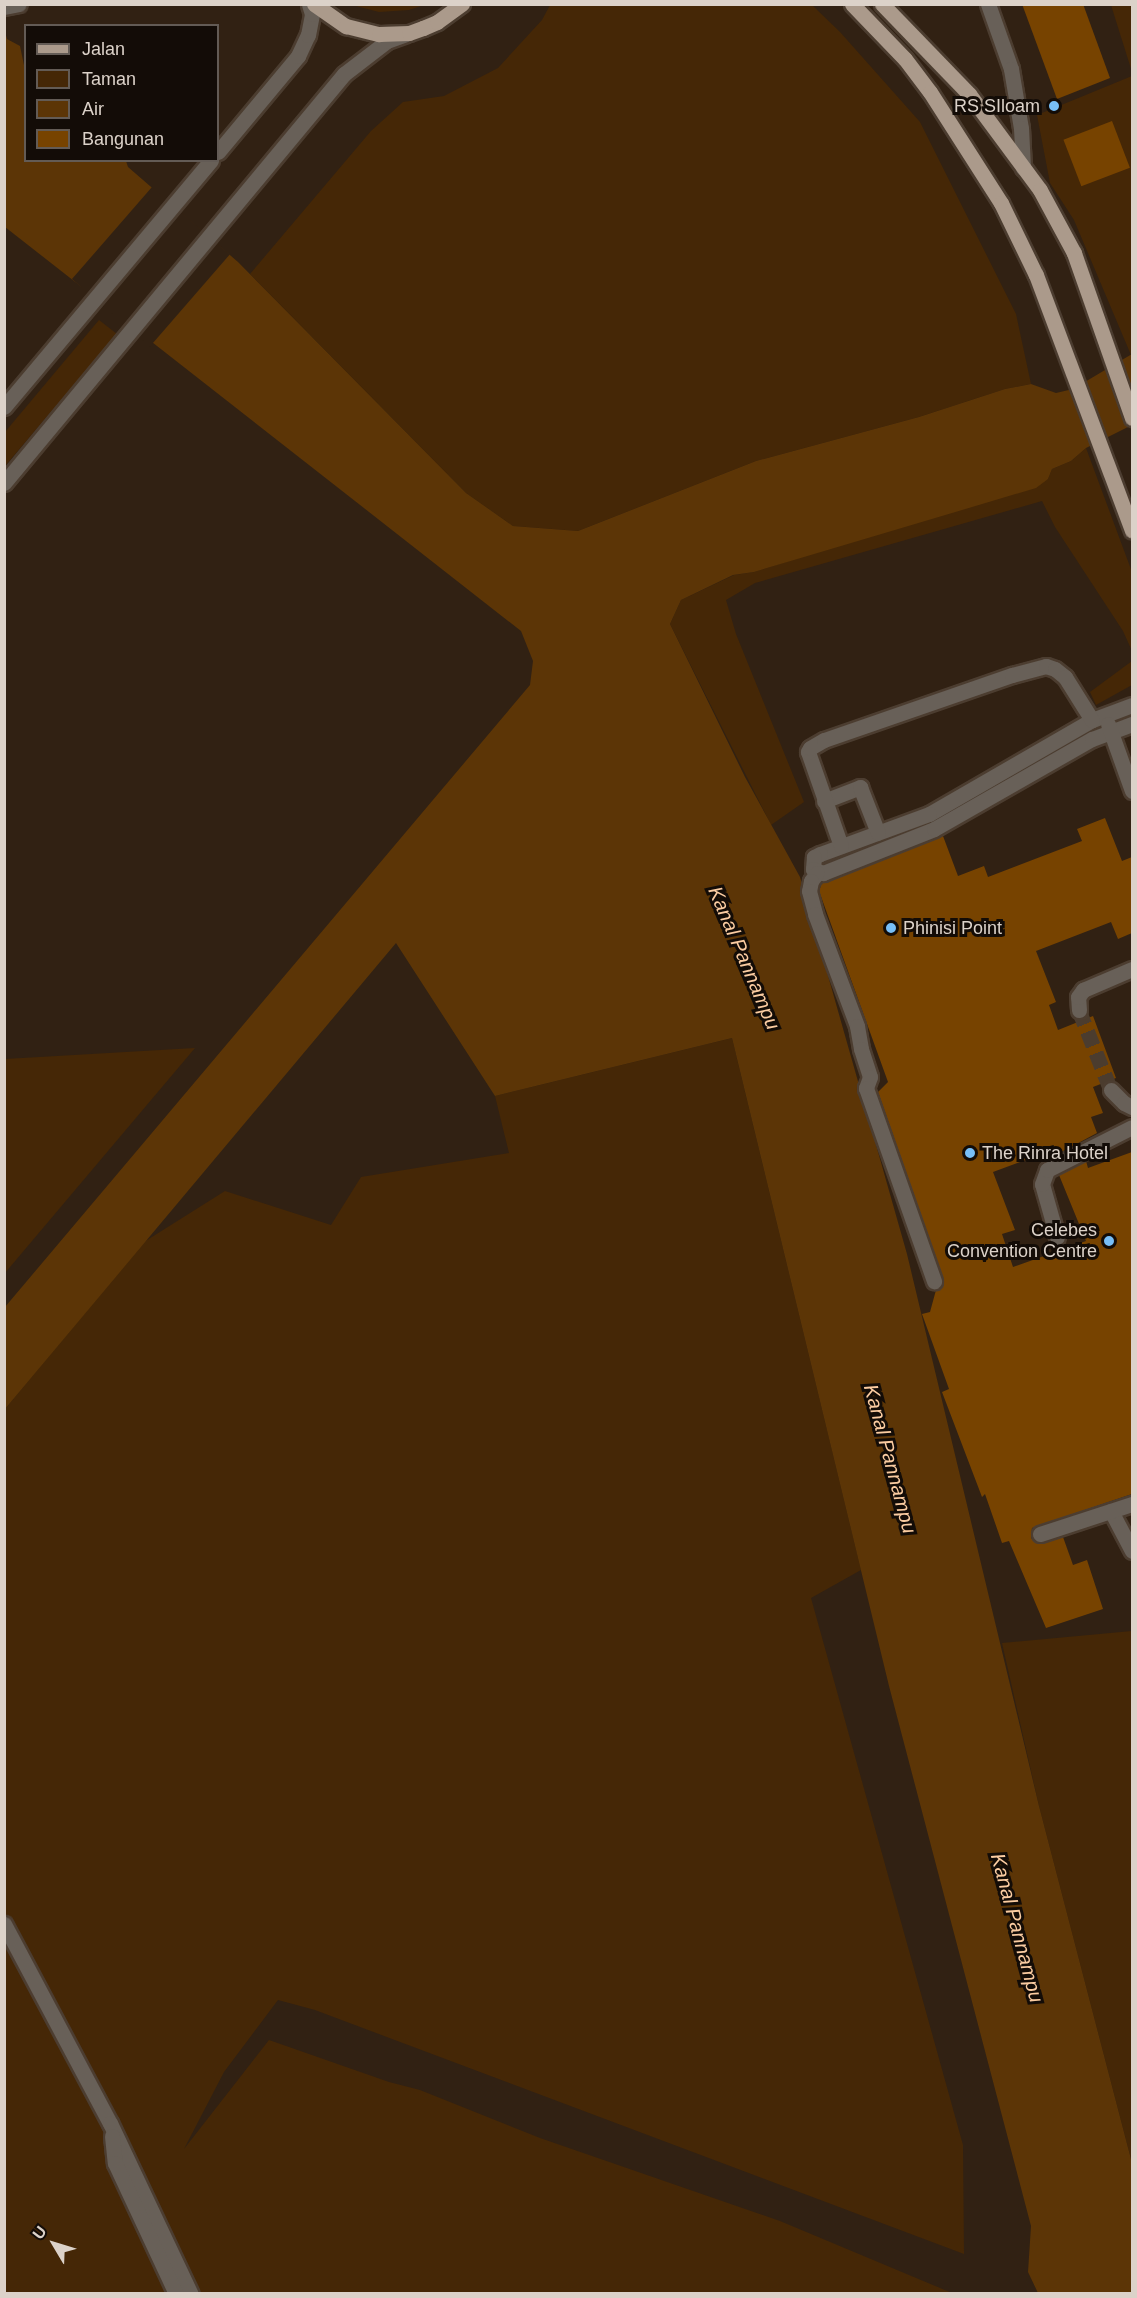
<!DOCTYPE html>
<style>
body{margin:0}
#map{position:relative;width:1137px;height:2298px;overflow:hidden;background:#312113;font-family:Arial,sans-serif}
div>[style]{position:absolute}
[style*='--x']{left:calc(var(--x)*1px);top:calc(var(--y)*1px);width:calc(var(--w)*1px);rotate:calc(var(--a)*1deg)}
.green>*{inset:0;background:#452706}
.water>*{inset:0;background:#5c3506}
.pier>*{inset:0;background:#312113;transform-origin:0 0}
.building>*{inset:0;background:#774300;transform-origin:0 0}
.minor-tunnel>*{height:15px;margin-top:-7.5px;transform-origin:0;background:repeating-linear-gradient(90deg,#4b3c2e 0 15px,transparent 0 23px)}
.roads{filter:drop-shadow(2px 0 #4c3d30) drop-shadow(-2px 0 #4c3d30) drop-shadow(0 2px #4c3d30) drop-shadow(0 -2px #4c3d30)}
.minor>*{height:15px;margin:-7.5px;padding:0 7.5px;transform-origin:7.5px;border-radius:7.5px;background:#686058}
.major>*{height:15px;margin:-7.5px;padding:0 7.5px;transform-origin:7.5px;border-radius:7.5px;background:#ab9a8b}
.dots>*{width:16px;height:16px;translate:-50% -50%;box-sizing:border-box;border:3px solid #130c07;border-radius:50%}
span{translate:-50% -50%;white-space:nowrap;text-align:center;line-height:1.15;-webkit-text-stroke:6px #130c07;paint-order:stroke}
.poi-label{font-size:18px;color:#dcd2c9}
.right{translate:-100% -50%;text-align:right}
.left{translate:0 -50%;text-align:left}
.water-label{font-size:20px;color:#fbcca1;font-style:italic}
.frame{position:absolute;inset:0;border:6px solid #dcd2c9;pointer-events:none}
.legend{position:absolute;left:24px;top:24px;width:195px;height:138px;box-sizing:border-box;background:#130c07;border:2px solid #635b55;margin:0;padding:8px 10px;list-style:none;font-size:18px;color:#dcd2c9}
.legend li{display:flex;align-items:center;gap:12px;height:30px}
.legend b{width:30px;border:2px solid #635b55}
.north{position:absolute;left:24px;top:2214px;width:60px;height:60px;-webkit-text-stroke:4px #130c07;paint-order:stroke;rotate:308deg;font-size:16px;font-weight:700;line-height:24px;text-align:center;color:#dcd2c9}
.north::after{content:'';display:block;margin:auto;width:21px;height:27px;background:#dcd2c9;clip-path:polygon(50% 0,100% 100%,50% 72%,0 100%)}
</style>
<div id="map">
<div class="green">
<div style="clip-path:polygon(352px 5px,424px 5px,409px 10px,379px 12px)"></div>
<div style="clip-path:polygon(550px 5px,812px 5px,840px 32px,920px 122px,1016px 314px,1031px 384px,1005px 389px,919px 417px,756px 461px,578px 531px,513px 526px,466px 493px,250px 274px,371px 131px,403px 102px,444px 96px,498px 68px,542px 20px)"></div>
<div style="clip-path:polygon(1111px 5px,1132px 5px,1132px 72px)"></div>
<div style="clip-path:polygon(1132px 76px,1132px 354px,1131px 355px,1074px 220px,1050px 183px,1037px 115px)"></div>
<div style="clip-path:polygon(99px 320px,117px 334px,5px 466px,5px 432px)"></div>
<div style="clip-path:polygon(1086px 448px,1132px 572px,1132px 651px,1123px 631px,1055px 527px,1042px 501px,755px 583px,726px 600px,736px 634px,804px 802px,771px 825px,670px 624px,681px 600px,734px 575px,754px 572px,1048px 479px,1052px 469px,1071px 461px)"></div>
<div style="clip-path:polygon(1132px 661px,1132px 685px,1096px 705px,1090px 692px)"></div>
<div style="clip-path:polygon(732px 1038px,861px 1570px,811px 1598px,963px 2145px,964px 2254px,315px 2010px,278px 2000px,224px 2072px,184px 2149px,269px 2040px,389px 2082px,420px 2090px,540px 2138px,780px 2221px,952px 2293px,5px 2294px,5px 1409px,144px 1242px,225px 1191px,331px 1225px,361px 1177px,509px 1153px,495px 1096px)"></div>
<div style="clip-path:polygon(195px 1048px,5px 1273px,5px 1059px)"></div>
<div style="clip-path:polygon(1132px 1631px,1132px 2163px,1039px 1806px,1002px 1643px)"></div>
</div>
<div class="water">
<div style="clip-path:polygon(4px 28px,7px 39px,20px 46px,25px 70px,26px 160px,126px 161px,128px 167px,238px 262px,466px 493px,513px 526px,578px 531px,756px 461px,919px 417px,1005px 389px,1031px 384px,1056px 393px,1073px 389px,1132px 354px,1132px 425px,1086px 448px,1071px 461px,1052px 469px,1048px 479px,1036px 488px,754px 572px,733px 575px,681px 600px,670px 624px,745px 777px,800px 877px,907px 1254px,1039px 1806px,1132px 2163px,1132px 2293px,1038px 2293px,1028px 2272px,1031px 2226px,889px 1686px,732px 1038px,495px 1096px,396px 943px,5px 1409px,5px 1307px,530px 685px,533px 661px,521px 631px,5px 227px)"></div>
</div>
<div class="pier">
<div style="left:152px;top:187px;width:103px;height:122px;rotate:41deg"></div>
</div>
<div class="building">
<div style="clip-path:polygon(1022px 4px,1083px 4px,1110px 78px,1057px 99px)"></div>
<div style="left:1112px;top:121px;width:50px;height:52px;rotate:69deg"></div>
<div style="clip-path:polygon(1105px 818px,1122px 861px,1132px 857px,1132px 933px,1118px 939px,1111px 922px,1036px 951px,1056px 1002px,1049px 1005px,1058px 1030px,1093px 1016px,1116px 1078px,1093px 1087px,1103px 1113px,1091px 1117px,1097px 1133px,1052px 1157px,1050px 1151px,993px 1172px,1015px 1230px,1002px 1234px,1013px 1267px,1086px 1241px,1059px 1175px,1086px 1161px,1088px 1168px,1132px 1152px,1132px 1494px,1032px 1528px,1031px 1538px,1037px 1543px,1063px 1537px,1073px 1565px,1087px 1560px,1103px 1609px,1046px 1628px,1009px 1541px,1002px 1543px,985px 1494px,982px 1497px,942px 1392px,949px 1389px,922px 1314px,930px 1312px,936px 1290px,942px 1287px,943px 1278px,878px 1092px,888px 1082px,819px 891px,822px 882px,943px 836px,958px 876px,984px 866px,988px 877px,1082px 841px,1077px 829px)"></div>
</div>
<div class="minor-tunnel">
<div style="--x:1079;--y:1010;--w:86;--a:68.2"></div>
</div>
<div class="roads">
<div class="minor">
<div style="--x:988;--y:4;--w:69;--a:70.5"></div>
<div style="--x:1011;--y:69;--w:60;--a:80.4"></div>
<div style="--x:1021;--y:128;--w:40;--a:87.1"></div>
<div style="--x:4;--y:7;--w:15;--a:-11"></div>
<div style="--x:218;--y:152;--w:125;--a:-50.2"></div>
<div style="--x:298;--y:56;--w:23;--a:-65"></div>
<div style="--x:308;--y:35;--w:21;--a:-79"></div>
<div style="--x:312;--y:14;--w:10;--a:-107"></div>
<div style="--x:4;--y:407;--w:322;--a:-50"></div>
<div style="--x:4;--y:483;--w:532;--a:-50.26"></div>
<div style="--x:344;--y:74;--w:54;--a:-37.5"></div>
<div style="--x:387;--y:41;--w:20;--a:-20"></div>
<div style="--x:1132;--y:705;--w:43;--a:159.4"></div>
<div style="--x:1092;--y:720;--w:188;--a:150"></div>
<div style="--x:929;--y:814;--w:116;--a:159.8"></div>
<div style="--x:820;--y:854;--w:7;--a:153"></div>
<div style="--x:814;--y:857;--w:12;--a:95"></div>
<div style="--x:813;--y:869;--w:11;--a:22"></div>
<div style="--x:823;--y:873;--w:119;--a:-21.6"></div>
<div style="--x:934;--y:829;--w:182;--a:-29.7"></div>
<div style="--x:1092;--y:739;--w:43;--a:-20.6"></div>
<div style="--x:1108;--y:724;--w:71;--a:70.3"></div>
<div style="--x:824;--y:801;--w:39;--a:-21"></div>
<div style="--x:860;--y:787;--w:49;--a:68.6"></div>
<div style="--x:841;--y:846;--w:100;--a:-109.3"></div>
<div style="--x:808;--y:752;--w:4;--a:-63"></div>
<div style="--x:810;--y:748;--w:16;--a:-30"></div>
<div style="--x:824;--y:740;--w:199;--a:-19.1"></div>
<div style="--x:1012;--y:675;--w:35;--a:-15"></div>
<div style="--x:1046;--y:666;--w:9;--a:18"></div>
<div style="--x:1055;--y:669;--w:13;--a:39"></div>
<div style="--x:1065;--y:677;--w:51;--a:57.9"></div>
<div style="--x:817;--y:873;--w:10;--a:127"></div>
<div style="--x:811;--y:881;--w:10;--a:101"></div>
<div style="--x:809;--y:891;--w:24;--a:75"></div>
<div style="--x:815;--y:914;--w:120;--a:69.4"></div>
<div style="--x:857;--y:1026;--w:23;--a:80"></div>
<div style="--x:861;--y:1049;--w:29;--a:72"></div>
<div style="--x:870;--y:1077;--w:12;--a:110"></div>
<div style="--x:866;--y:1088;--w:205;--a:70.6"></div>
<div style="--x:1079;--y:1010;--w:13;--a:-94"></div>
<div style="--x:1078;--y:997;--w:9;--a:-54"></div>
<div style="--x:1083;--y:990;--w:53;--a:-23.2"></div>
<div style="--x:1111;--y:1090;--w:18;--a:45"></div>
<div style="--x:1124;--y:1103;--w:9;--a:27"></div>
<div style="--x:1057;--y:1237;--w:55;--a:-105.8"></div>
<div style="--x:1042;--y:1184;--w:15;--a:-70"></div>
<div style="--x:1047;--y:1170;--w:95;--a:-26.8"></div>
<div style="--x:1111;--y:1511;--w:45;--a:62.3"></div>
<div style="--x:1040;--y:1534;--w:97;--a:-18.1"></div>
<div style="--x:4;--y:1924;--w:225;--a:62"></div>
<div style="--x:110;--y:2123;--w:189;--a:64.7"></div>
<div style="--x:112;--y:2136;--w:27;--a:84"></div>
<div style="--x:115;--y:2163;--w:145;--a:65"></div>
</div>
<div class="major">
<div style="--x:314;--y:4;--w:39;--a:35"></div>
<div style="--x:346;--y:26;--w:34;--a:14"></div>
<div style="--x:379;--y:34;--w:30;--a:-2"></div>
<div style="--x:409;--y:33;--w:15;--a:-20"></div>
<div style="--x:423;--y:28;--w:15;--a:-23"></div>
<div style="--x:437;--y:22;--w:31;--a:-36"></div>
<div style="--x:852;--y:4;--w:76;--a:46.1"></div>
<div style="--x:905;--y:59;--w:41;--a:52.9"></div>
<div style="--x:930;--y:92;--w:132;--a:57.4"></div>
<div style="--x:1001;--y:203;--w:80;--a:64.1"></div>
<div style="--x:1036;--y:275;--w:273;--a:69.4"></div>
<div style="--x:882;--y:4;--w:125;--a:46"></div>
<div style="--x:969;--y:94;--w:119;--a:53.5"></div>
<div style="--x:1040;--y:190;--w:72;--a:61.6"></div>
<div style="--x:1074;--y:253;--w:175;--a:70.6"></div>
</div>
</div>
<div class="dots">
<div style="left:1054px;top:106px;background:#78bff7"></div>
<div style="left:891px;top:928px;background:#78bff7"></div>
<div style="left:970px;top:1153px;background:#78bff7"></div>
<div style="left:1109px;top:1241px;background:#78bff7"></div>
</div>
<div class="poi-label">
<span class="right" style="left:1040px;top:106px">RS SIloam</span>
<span class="left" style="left:903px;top:928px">Phinisi Point</span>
<span class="left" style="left:982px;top:1153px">The Rinra Hotel</span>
<span class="right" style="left:1097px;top:1241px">Celebes<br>Convention Centre</span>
</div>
<div class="water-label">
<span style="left:744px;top:958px;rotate:67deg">Kanal Pannampu</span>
<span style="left:890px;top:1459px;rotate:75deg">Kanal Pannampu</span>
<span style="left:1017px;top:1928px;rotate:75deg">Kanal Pannampu</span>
</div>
<div class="frame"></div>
<ul class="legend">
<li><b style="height:8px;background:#ab9a8b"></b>Jalan</li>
<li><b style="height:16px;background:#452706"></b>Taman</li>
<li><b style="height:16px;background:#5c3506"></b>Air</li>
<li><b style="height:16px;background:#774300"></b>Bangunan</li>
</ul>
<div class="north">U</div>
</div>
